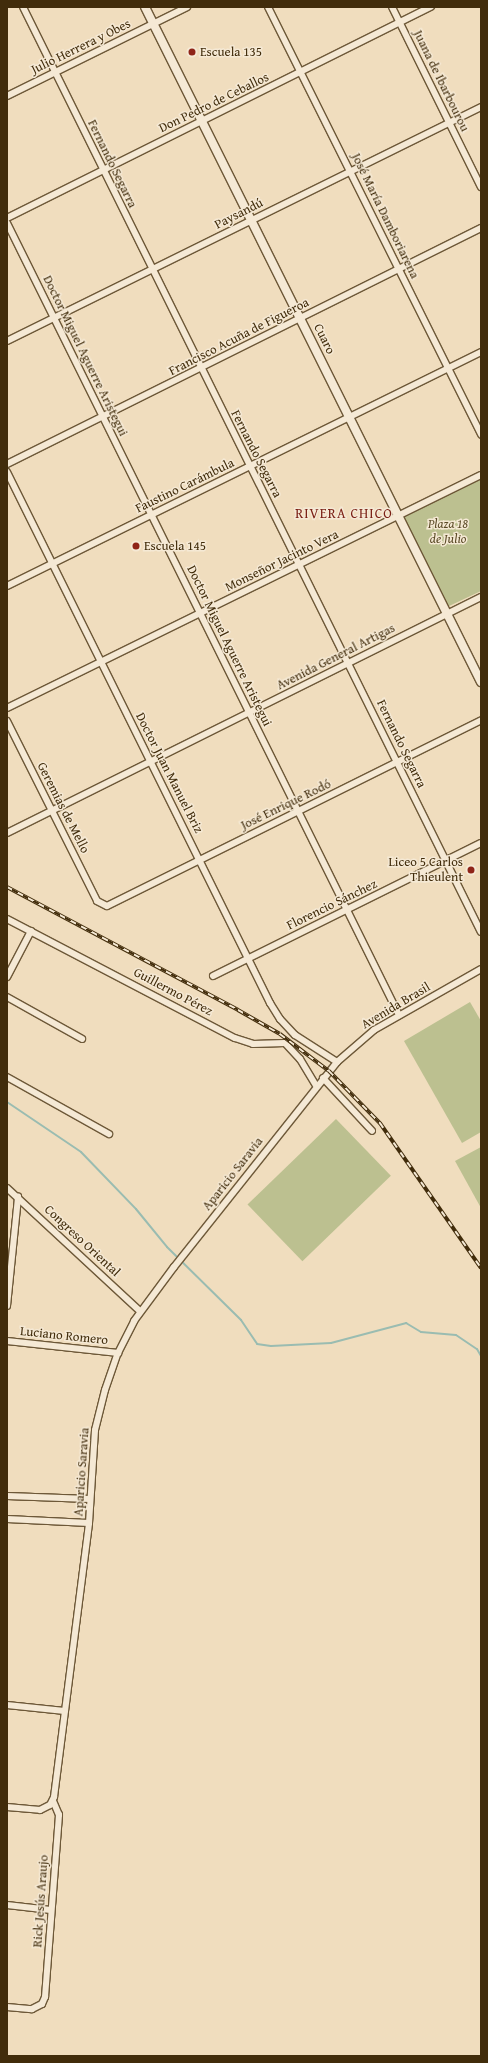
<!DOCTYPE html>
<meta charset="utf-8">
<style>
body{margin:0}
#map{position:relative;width:488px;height:2063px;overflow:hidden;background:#f0ddbe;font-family:"Gentium Book Plus",serif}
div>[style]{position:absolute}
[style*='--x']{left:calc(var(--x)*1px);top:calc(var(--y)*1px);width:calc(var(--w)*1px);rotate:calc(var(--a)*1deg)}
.green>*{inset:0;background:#bcc090;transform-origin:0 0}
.stream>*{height:2px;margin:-1px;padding:0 1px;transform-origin:1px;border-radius:1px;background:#9abcb1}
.roads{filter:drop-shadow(1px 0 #6d5838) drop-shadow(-1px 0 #6d5838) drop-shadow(0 1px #6d5838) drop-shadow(0 -1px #6d5838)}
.street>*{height:6px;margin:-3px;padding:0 3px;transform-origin:3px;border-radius:3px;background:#f5e9d5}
.secondary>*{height:8px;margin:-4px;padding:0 4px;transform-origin:4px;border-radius:4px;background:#f5e9d5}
.rail>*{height:3.5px;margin-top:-1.75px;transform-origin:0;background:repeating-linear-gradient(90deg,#f5e9d5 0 6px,#412c0b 0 12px);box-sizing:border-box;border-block:1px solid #412c0b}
.dots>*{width:11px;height:11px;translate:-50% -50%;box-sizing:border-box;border:2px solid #f5e9d5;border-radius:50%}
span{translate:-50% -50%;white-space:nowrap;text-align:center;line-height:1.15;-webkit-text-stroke:3px #f5e9d5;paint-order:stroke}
.street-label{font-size:13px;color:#412c0b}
.poi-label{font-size:13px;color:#412c0b}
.left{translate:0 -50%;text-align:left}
.right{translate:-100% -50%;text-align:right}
.park-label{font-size:13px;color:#5a4a26;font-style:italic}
.neighbourhood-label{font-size:14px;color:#7a1f14;letter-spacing:1px}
.frame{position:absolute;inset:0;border:8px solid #412c0b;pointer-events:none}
</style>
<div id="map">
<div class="green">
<div style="clip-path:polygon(481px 479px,481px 591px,447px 607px,404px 517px)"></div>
<div style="clip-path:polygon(470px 1002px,481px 1021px,481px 1132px,462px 1143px,404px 1041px)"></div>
<div style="left:336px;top:1119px;width:79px;height:123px;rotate:46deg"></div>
<div style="clip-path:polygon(481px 1147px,481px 1208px,455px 1161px)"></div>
</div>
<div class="stream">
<div style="--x:7;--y:1102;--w:89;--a:34"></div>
<div style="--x:81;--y:1152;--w:79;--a:46"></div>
<div style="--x:136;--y:1209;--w:49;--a:50.8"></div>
<div style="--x:167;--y:1247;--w:104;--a:44.6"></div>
<div style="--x:241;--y:1320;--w:29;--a:56"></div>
<div style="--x:257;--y:1344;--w:14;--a:8"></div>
<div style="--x:271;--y:1346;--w:60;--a:-2.9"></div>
<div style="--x:331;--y:1343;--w:78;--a:-14.9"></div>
<div style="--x:406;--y:1323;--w:17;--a:31"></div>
<div style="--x:421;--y:1332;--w:35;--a:5"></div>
<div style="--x:456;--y:1335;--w:25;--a:34"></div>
<div style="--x:477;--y:1349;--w:8;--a:60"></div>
</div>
<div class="roads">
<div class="street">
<div style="--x:23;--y:7;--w:1032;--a:63.66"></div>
<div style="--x:268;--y:7;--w:478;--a:63.5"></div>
<div style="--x:392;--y:7;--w:201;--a:63.7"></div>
<div style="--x:7;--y:96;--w:201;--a:-26.3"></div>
<div style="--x:7;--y:218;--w:474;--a:-26.5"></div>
<div style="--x:7;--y:223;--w:884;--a:63.67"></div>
<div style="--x:7;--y:341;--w:529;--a:-26.27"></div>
<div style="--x:7;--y:464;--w:530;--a:-26.47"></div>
<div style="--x:7;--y:472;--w:593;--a:63.65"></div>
<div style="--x:270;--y:1003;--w:19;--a:58"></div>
<div style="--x:280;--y:1019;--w:22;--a:47"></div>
<div style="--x:295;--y:1035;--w:50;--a:32.7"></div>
<div style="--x:7;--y:586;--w:529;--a:-26.27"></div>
<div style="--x:7;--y:708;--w:528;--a:-26.18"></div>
<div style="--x:7;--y:721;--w:201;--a:63.4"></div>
<div style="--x:97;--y:901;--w:11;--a:27"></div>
<div style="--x:107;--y:906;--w:418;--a:-26.4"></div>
<div style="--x:7;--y:833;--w:530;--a:-26.47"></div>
<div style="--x:7;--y:919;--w:257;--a:27.6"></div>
<div style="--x:235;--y:1038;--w:19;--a:18"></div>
<div style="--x:253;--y:1044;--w:32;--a:-2"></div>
<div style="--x:285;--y:1043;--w:22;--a:47"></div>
<div style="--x:300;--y:1059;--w:31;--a:59"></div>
<div style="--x:213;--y:976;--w:299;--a:-26.4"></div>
<div style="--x:7;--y:977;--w:52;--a:-62.4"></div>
<div style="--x:7;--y:997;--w:86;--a:29.2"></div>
<div style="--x:7;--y:1077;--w:117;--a:29.2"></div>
<div style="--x:323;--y:1078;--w:72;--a:47.2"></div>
<div style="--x:7;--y:1188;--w:181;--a:42.8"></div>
<div style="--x:7;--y:1306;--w:110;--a:-84.2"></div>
<div style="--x:7;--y:1341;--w:112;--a:6.2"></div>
<div style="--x:7;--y:1496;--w:83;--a:2.1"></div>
<div style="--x:7;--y:1519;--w:82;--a:2.8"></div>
<div style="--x:7;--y:1705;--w:58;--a:5.9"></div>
<div style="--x:7;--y:1807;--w:33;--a:5"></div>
<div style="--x:40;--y:1810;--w:11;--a:-27"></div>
<div style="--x:50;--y:1805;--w:9;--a:-63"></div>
<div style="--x:54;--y:1797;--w:276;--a:-82.7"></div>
<div style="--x:89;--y:1523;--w:93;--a:-86.3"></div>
<div style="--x:95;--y:1430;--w:41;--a:-76"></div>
<div style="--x:105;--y:1390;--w:39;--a:-71"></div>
<div style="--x:118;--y:1353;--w:36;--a:-63"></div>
<div style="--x:134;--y:1321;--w:67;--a:-53.5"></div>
<div style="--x:174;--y:1267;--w:262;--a:-51.5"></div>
<div style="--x:337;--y:1062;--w:49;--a:-40.9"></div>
<div style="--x:374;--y:1030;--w:123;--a:-29.7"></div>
<div style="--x:7;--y:1905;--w:44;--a:6.5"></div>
<div style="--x:7;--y:2007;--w:25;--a:5"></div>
<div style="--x:32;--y:2009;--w:11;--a:-27"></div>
<div style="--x:42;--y:2004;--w:8;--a:-67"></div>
<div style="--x:45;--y:1997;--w:183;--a:-85.6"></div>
<div style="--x:59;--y:1815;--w:15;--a:-113"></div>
</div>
<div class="secondary">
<div style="--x:145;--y:7;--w:754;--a:63.54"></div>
</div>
</div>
<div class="rail">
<div style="--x:7;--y:887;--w:262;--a:28"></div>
<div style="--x:238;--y:1010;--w:48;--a:29.7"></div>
<div style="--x:280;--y:1034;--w:61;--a:37.1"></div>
<div style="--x:329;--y:1071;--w:73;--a:45.6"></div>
<div style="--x:380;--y:1123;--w:177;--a:55.1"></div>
</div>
<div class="dots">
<div style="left:192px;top:52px;background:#8f2418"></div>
<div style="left:136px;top:546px;background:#8f2418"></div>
<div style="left:471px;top:870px;background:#8f2418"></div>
</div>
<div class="street-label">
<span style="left:81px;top:47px;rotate:-26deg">Julio Herrera y Obes</span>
<span style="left:441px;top:81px;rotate:64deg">Juana de Ibarbourou</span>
<span style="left:214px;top:103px;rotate:-26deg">Don Pedro de Ceballos</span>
<span style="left:112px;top:164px;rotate:64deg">Fernando Segarra</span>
<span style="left:239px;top:214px;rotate:-27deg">Paysandú</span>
<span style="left:385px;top:216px;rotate:64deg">José María Damboriarena</span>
<span style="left:239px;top:337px;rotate:-27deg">Francisco Acuña de Figueroa</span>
<span style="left:324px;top:339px;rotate:64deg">Cuaro</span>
<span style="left:85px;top:356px;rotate:64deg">Doctor Miguel Aguerre Aristegui</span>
<span style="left:256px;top:454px;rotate:63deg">Fernando Segarra</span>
<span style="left:185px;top:486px;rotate:-26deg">Faustino Carámbula</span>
<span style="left:282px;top:561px;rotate:-26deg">Monseñor Jacinto Vera</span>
<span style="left:229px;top:646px;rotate:64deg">Doctor Miguel Aguerre Aristegui</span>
<span style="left:336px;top:657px;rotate:-27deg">Avenida General Artigas</span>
<span style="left:401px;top:744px;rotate:64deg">Fernando Segarra</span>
<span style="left:169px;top:773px;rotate:63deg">Doctor Juan Manuel Briz</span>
<span style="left:286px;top:805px;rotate:-26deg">José Enrique Rodó</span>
<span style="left:63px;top:808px;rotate:63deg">Geremias de Mello</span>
<span style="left:332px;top:905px;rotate:-26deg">Florencio Sánchez</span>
<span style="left:173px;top:992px;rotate:28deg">Guillermo Pérez</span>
<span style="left:396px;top:1006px;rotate:-31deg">Avenida Brasil</span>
<span style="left:233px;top:1174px;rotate:-52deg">Aparicio Saravia</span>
<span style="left:82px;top:1241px;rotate:43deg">Congreso Oriental</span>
<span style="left:64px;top:1336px;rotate:6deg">Luciano Romero</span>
<span style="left:82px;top:1472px;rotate:-86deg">Aparicio Saravia</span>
<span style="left:41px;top:1901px;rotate:-86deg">Rick Jesús Araujo</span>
</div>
<div class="poi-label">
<span class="left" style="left:200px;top:52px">Escuela 135</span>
<span class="left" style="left:144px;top:546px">Escuela 145</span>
<span class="right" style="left:463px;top:870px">Liceo 5 Carlos<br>Thieulent</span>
</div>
<div class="park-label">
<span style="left:448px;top:532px">Plaza 18<br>de Julio</span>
</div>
<div class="neighbourhood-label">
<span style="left:344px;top:513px">RIVERA CHICO</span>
</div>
<div class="frame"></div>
</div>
